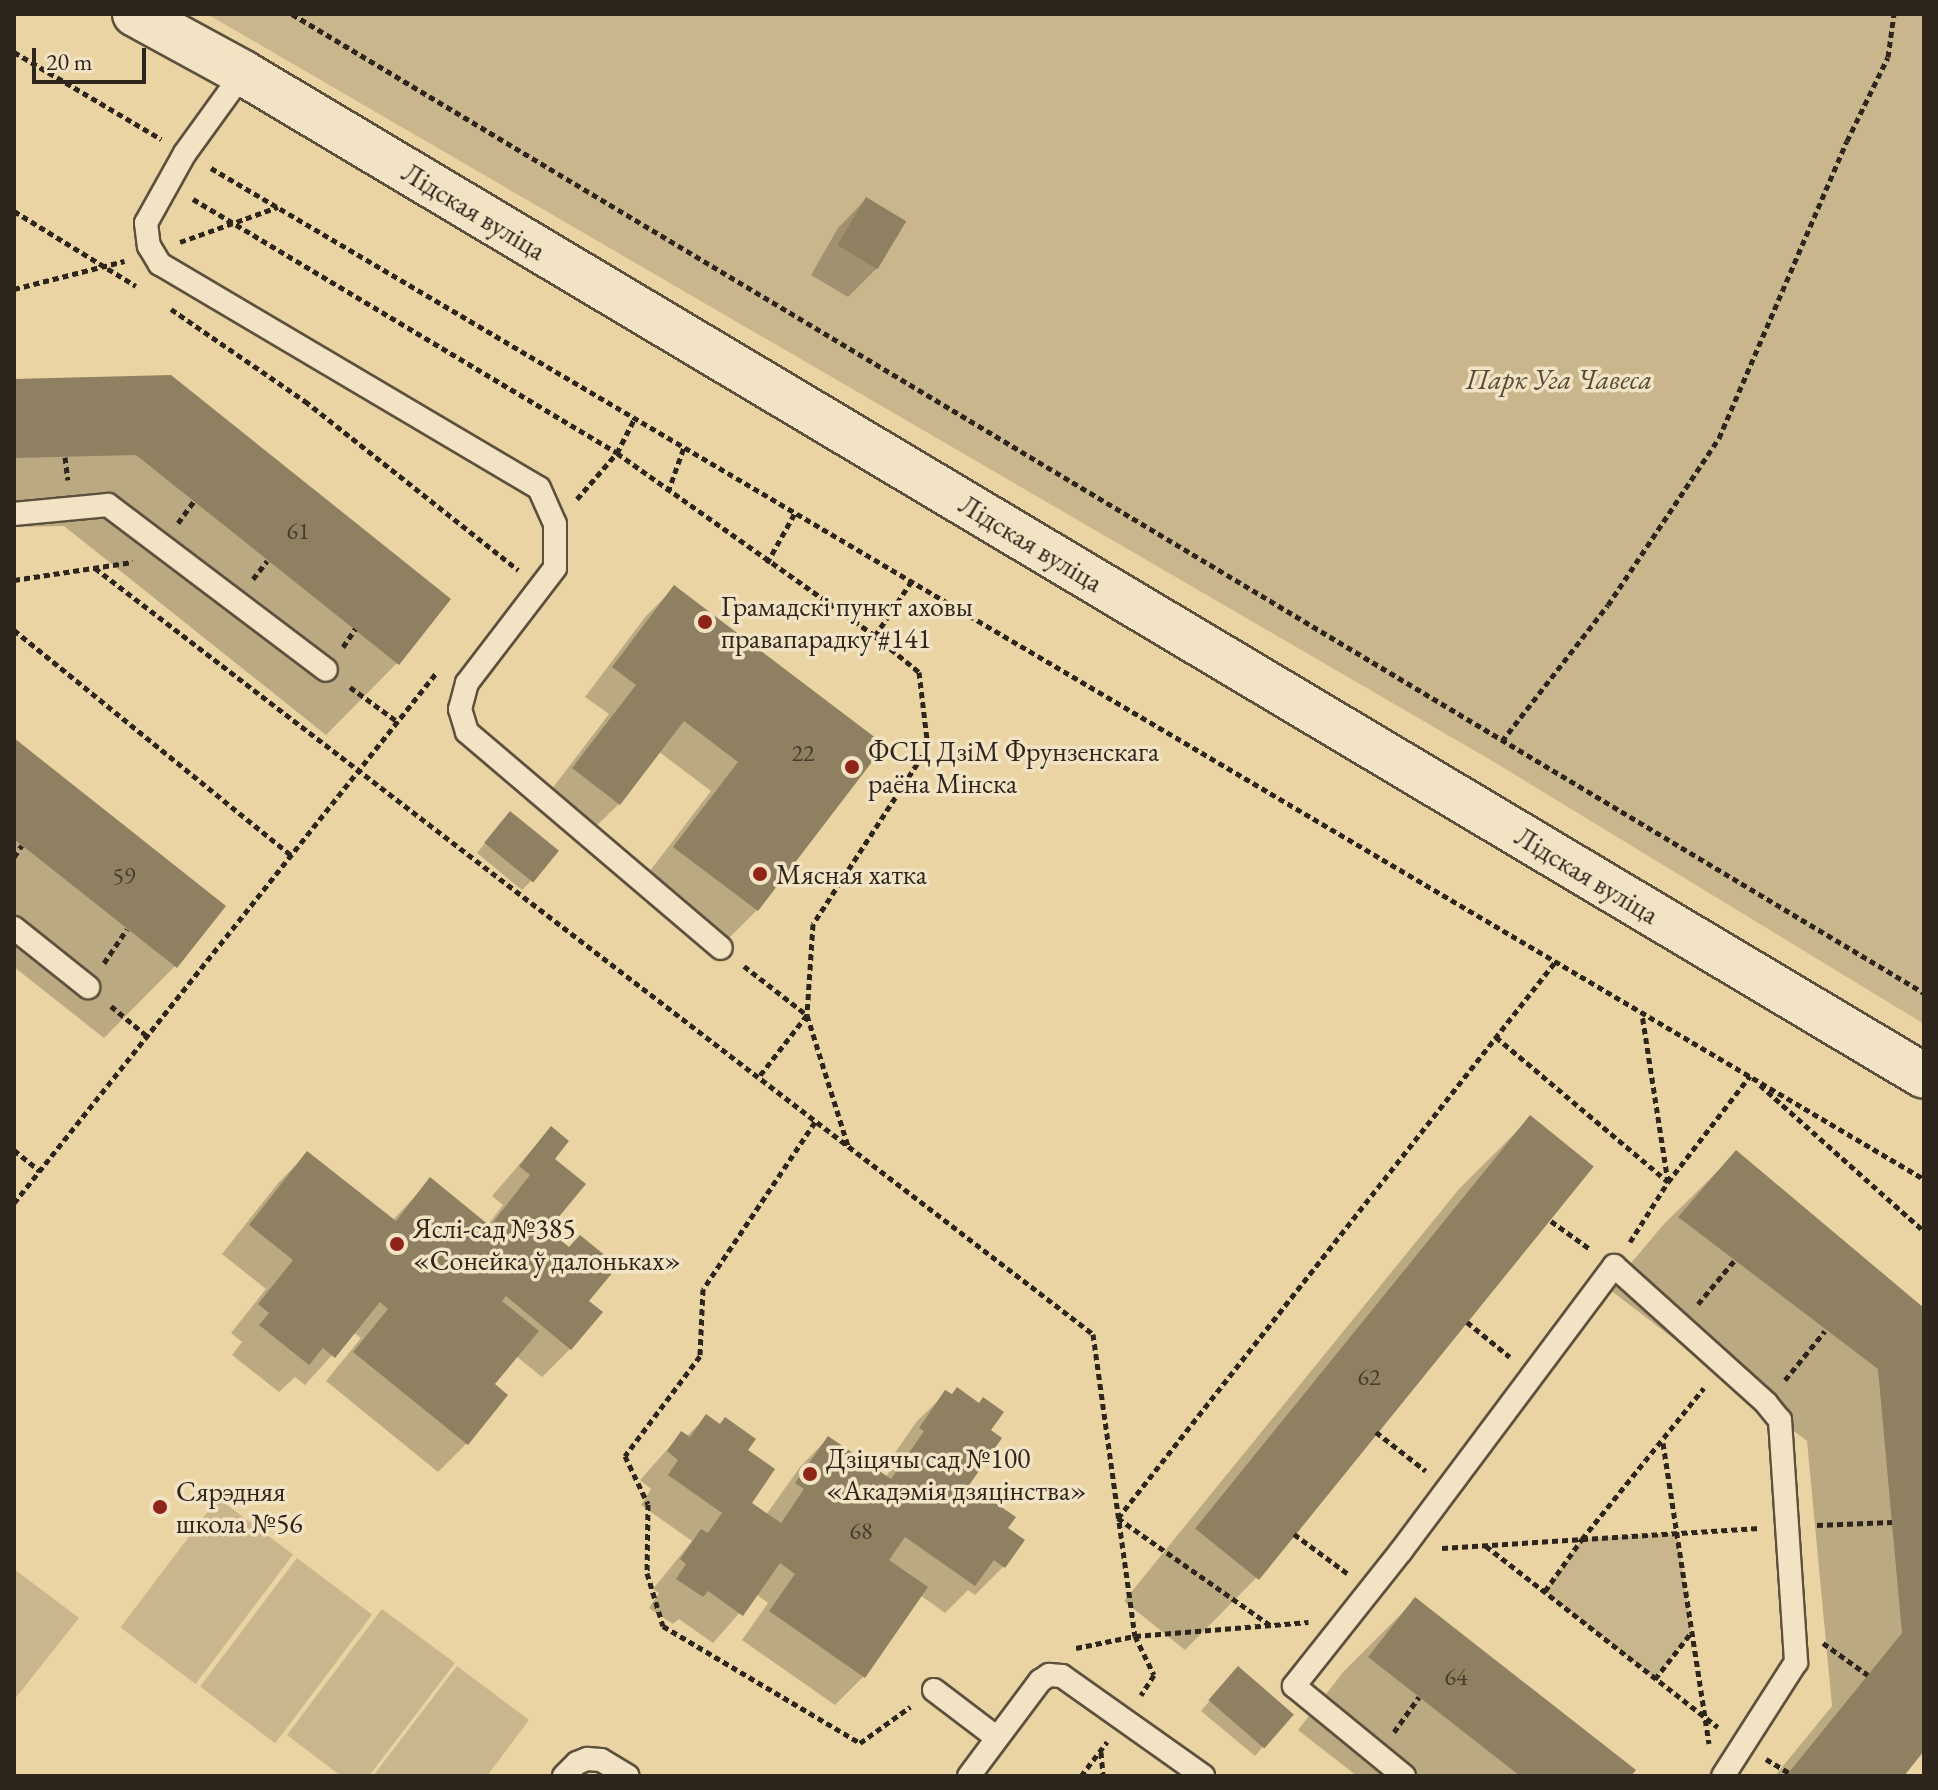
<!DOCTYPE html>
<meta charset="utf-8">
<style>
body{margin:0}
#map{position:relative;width:1938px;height:1790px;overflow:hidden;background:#ead4a3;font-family:"EB Garamond",serif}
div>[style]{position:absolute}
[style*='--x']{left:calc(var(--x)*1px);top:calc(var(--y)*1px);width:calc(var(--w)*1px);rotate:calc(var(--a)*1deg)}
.green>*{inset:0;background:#cab68c;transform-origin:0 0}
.shadow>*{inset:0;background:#0003}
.building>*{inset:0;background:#908062;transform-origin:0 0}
.path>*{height:5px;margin-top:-2.5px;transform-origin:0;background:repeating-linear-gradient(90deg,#2e251c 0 6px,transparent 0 10px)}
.roads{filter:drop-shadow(2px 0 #5d513e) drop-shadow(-2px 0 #5d513e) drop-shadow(0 2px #5d513e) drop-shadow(0 -2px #5d513e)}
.service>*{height:22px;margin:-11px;padding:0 11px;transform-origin:11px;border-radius:11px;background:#f1e3c3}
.secondary>*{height:44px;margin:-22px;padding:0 22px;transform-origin:22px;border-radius:22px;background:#f1e3c3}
.dots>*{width:22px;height:22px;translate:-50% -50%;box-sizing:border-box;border:4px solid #f1e3c3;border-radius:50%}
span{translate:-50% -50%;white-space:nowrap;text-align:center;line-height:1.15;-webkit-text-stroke:7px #f1e3c3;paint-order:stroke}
.number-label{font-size:24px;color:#463c2e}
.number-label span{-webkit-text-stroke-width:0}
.street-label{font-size:28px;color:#2e251c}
.park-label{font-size:28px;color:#554938;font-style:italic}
.poi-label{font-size:28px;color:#2e251c}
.left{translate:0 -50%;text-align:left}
.frame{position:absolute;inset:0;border:16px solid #2e251c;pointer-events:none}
.scale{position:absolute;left:32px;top:48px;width:114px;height:36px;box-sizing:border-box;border:4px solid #2e251c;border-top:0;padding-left:10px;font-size:24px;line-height:28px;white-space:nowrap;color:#2e251c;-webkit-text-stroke:6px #f1e3c3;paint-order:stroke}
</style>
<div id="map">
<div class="green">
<div style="clip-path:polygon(207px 14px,1924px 14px,1924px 1024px,1494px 762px)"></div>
<div style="left:218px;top:1498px;width:94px;height:162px;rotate:37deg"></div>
<div style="clip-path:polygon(1677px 1533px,1692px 1632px,1655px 1679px,1545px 1591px,1582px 1539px)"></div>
<div style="left:297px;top:1558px;width:94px;height:161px;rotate:37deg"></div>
<div style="clip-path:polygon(14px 1569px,79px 1618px,14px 1700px)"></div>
<div style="clip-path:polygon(382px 1609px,455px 1663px,369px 1776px,341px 1776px,287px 1735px)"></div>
<div style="clip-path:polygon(457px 1666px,529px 1720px,487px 1776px,373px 1776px)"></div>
</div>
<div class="shadow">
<div style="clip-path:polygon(866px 199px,877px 268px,848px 297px,811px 275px,838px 228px)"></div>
<div style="clip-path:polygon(171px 377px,397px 663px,326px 735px,64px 526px,14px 527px,14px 381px)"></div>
<div style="clip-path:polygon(675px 587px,882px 746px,757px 910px,728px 939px,646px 876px,711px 791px,658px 751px,619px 804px,590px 832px,545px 798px,609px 714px,585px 697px,646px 616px)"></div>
<div style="clip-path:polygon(14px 740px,175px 966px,104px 1038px,14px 967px)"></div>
<div style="clip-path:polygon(502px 822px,531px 881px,522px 890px,477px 853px)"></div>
<div style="clip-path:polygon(1530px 1118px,1591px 1167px,1256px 1578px,1185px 1650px,1124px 1601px,1459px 1189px)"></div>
<div style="clip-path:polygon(551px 1128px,546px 1230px,586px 1302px,570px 1349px,542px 1377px,516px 1356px,492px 1384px,466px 1444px,438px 1472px,326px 1381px,361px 1338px,353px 1332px,305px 1385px,295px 1377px,279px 1392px,232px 1355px,242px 1342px,231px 1333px,266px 1289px,222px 1254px,279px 1182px,307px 1154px,392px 1221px,430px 1180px,487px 1226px,503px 1205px,492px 1196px)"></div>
<div style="clip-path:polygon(1736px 1153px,1924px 1311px,1924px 1748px,1901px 1776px,1775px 1776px,1832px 1706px,1807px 1441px,1609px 1289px,1664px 1224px)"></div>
<div style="clip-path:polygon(946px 1393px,989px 1430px,962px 1491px,1005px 1528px,1004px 1566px,975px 1595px,968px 1590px,945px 1613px,920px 1595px,864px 1676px,835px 1705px,742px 1640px,768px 1603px,756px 1594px,713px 1643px,679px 1619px,673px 1624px,649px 1608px,659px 1593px,653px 1589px,692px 1541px,641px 1505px,651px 1489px,640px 1480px,681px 1434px,686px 1437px,706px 1417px,745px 1450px,749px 1503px,766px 1515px,800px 1467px,828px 1438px,885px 1478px,897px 1460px,892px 1457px,917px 1421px)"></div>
<div style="clip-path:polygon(1416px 1599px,1629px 1776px,1357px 1776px,1298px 1730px,1344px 1671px)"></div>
<div style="clip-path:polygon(1229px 1678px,1291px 1714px,1255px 1756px,1201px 1711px)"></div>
</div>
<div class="building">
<div style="left:866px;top:197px;width:47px;height:56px;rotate:31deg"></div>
<div style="clip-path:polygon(171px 375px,451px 599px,399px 665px,136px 455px,14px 458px,14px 379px)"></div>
<div style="clip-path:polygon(674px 585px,885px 745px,758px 911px,673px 847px,738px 762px,684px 721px,620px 805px,572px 768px,636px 685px,612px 667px)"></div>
<div style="clip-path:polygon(14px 738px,226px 906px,177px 968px,14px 839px)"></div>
<div style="left:510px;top:811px;width:63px;height:41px;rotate:39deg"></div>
<div style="left:1530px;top:1115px;width:82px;height:532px;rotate:39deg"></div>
<div style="clip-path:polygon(551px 1126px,569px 1141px,555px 1159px,586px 1184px,548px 1230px,569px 1247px,580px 1235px,618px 1266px,589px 1301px,603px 1312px,571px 1350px,506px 1296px,502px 1301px,539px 1331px,495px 1384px,508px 1395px,468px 1445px,353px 1352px,388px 1309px,380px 1302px,335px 1358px,323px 1348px,309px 1365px,259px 1325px,269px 1313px,258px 1304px,293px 1260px,249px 1225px,307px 1151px,396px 1221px,430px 1177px,490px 1226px,530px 1175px,519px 1166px)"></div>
<div style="clip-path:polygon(1736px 1150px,1924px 1308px,1924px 1751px,1904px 1776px,1786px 1776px,1902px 1633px,1878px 1369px,1678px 1217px)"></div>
<div style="clip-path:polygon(957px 1387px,979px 1403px,983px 1397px,1004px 1412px,991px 1430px,1002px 1438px,965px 1491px,981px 1502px,985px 1496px,1016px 1517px,1008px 1528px,1025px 1540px,1005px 1568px,994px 1560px,975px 1586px,905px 1537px,889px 1560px,928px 1587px,865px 1678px,769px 1611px,795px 1574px,780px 1563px,743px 1616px,708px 1591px,703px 1597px,676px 1579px,686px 1564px,680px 1559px,701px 1529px,708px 1533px,722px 1513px,668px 1475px,678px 1460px,667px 1451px,681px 1431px,690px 1437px,706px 1414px,720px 1424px,725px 1417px,756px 1439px,748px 1450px,775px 1469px,752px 1503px,781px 1523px,804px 1489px,795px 1483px,828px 1436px,891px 1479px,924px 1431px,919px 1428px,945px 1390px,952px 1394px)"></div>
<div style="clip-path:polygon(1415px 1597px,1636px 1770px,1631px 1776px,1520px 1776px,1368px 1657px)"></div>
<div style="left:1238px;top:1666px;width:74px;height:45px;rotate:41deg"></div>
</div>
<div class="path">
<div style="--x:292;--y:14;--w:1903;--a:30.96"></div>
<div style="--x:14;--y:52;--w:171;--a:30.6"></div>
<div style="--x:211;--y:168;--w:1989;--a:30.55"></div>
<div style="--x:193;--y:199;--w:494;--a:30.9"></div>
<div style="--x:617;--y:453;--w:316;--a:35.3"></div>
<div style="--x:875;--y:636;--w:57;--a:39.3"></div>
<div style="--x:919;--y:672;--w:76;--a:83.2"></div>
<div style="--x:928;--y:747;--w:211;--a:123"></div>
<div style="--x:813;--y:924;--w:91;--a:93.8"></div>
<div style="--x:807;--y:1015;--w:137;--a:72.6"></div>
<div style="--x:14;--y:211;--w:143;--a:31.6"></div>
<div style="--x:180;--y:242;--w:104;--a:-19.7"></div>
<div style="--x:14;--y:289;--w:114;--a:-14.2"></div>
<div style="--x:171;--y:309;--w:163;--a:34.5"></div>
<div style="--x:305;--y:401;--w:272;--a:38.4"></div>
<div style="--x:65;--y:457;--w:23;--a:83"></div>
<div style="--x:668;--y:492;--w:48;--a:-70.4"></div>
<div style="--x:577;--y:499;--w:61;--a:-49"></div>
<div style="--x:617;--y:453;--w:39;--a:-63"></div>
<div style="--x:178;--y:523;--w:27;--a:-54"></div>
<div style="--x:767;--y:563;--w:57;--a:-60.8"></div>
<div style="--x:95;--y:568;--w:1258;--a:37.51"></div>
<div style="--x:1093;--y:1334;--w:305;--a:82.1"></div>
<div style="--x:1135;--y:1636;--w:43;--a:64"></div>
<div style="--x:1154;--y:1675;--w:24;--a:123"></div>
<div style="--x:253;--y:579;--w:23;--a:-52"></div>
<div style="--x:14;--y:580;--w:120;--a:-8.6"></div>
<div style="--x:14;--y:630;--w:357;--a:39.1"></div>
<div style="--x:875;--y:636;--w:65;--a:-56.3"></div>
<div style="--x:343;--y:647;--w:22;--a:-56"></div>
<div style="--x:350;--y:687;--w:59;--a:36.1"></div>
<div style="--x:1502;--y:741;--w:172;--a:-52.1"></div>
<div style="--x:1608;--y:605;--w:201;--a:-56.4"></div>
<div style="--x:1719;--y:438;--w:323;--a:-66.7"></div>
<div style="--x:1847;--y:141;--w:93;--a:-64"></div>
<div style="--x:1888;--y:57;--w:43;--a:-82.1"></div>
<div style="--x:14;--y:857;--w:14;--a:-56"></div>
<div style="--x:104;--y:963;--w:41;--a:-55.9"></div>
<div style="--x:744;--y:966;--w:80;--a:37.9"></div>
<div style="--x:807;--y:1015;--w:80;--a:127.9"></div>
<div style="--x:111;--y:1006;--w:47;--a:39.8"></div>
<div style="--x:1496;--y:1037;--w:225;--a:40.1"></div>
<div style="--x:1668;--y:1182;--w:134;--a:-52.3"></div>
<div style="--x:1760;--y:1085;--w:220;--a:41.7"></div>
<div style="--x:815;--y:1122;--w:201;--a:123.8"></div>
<div style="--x:703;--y:1289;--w:67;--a:92.6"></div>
<div style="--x:700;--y:1356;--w:125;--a:126.9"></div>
<div style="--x:625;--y:1456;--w:53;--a:64.4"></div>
<div style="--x:648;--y:1504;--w:69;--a:90.8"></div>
<div style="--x:647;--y:1573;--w:55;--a:73.2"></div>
<div style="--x:663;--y:1626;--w:229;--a:30.7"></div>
<div style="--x:860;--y:1743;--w:62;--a:-35.8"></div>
<div style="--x:14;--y:1150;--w:33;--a:39"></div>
<div style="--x:14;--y:1203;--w:679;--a:-51.46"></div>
<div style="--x:1551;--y:1221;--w:48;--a:35.7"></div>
<div style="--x:1630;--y:1242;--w:71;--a:-57.7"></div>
<div style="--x:1668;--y:1182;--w:170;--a:-98.8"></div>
<div style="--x:1698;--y:1304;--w:56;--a:-50.1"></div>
<div style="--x:1467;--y:1322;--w:55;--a:39.1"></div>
<div style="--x:1785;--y:1380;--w:63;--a:-50.8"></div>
<div style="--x:1376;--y:1432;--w:63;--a:38"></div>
<div style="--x:1663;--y:1443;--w:304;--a:81.3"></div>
<div style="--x:1817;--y:1525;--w:75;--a:-2.3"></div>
<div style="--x:1294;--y:1534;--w:67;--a:36.5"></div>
<div style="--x:1486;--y:1546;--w:294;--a:38"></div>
<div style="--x:1442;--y:1548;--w:318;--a:-3.6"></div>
<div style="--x:1545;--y:1591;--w:64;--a:-54.6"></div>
<div style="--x:1582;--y:1539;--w:194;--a:-51.1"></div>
<div style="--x:1270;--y:1625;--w:186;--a:-144.9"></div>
<div style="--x:1118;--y:1518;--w:707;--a:-51.83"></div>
<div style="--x:1823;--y:1643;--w:55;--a:35.4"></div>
<div style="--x:1076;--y:1648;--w:60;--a:-11.5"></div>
<div style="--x:1135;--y:1636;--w:174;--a:-4.6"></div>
<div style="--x:1655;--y:1679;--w:58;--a:-52"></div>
<div style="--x:1394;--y:1732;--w:43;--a:-54.5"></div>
<div style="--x:1101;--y:1752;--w:24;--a:85"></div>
<div style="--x:1766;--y:1759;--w:27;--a:31"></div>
<div style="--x:1081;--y:1776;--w:43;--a:-52.6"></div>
</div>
<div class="roads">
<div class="service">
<div style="--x:243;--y:73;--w:99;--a:125.9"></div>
<div style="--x:185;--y:153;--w:80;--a:119.1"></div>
<div style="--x:146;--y:223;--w:23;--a:83"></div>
<div style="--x:149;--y:246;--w:21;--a:59"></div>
<div style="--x:160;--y:264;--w:440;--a:30.6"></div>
<div style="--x:539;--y:488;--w:39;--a:66"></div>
<div style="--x:555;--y:524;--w:44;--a:90"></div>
<div style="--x:555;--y:568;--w:145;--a:127.4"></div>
<div style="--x:467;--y:683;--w:27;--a:105"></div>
<div style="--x:460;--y:709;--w:24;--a:73"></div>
<div style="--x:467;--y:732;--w:333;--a:40.4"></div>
<div style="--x:14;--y:514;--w:94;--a:-5.5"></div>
<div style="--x:108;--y:505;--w:273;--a:37.1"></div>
<div style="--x:14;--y:928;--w:95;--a:38.6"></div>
<div style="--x:934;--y:1690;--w:79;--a:37.3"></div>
<div style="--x:564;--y:1776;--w:18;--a:-45"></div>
<div style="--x:577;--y:1763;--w:11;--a:-22"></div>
<div style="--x:587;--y:1759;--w:14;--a:4"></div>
<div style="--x:601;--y:1760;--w:31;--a:31"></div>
<div style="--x:969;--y:1776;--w:119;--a:-53.2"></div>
<div style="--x:1040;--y:1681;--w:11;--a:-34"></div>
<div style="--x:1049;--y:1675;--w:13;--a:4"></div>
<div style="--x:1062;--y:1676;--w:173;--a:35.3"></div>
<div style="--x:1404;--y:1776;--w:142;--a:-140.7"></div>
<div style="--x:1294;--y:1686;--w:172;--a:-51.6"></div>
<div style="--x:1401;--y:1551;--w:356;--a:-53.2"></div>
<div style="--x:1614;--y:1266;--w:205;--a:42"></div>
<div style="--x:1766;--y:1403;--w:22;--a:51"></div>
<div style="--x:1780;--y:1420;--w:243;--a:86.2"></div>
<div style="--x:1796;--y:1662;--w:135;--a:122.6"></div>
</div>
<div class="secondary">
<div style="--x:135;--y:14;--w:123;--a:28.6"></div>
<div style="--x:243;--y:73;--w:1957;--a:30.82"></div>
</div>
</div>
<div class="dots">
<div style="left:705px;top:622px;background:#8f2418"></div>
<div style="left:852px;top:767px;background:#8f2418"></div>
<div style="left:760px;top:874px;background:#8f2418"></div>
<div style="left:397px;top:1244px;background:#8f2418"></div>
<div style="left:810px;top:1474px;background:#8f2418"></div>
<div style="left:160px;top:1507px;background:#8f2418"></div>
</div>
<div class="number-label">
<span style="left:298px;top:531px">61</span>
<span style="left:803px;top:753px">22</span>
<span style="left:124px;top:876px">59</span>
<span style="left:1369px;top:1377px">62</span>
<span style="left:861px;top:1531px">68</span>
<span style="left:1456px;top:1677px">64</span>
</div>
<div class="street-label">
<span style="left:474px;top:211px;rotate:31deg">Лідская вуліца</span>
<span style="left:1031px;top:543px;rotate:31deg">Лідская вуліца</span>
<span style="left:1587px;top:875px;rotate:31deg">Лідская вуліца</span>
</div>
<div class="park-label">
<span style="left:1559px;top:379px">Парк Уга Чавеса</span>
</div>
<div class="poi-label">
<span class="left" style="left:721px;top:622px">Грамадскі пункт аховы<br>правапарадку #141</span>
<span class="left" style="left:868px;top:767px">ФСЦ ДзіМ Фрунзенскага<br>раёна Мінска</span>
<span class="left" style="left:776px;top:874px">Мясная хатка</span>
<span class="left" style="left:413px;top:1244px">Яслі-сад №385<br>«Сонейка ў далоньках»</span>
<span class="left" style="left:826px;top:1474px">Дзіцячы сад №100<br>«Акадэмія дзяцінства»</span>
<span class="left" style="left:176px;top:1507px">Сярэдняя<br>школа №56</span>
</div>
<div class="frame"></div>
<div class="scale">20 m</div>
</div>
